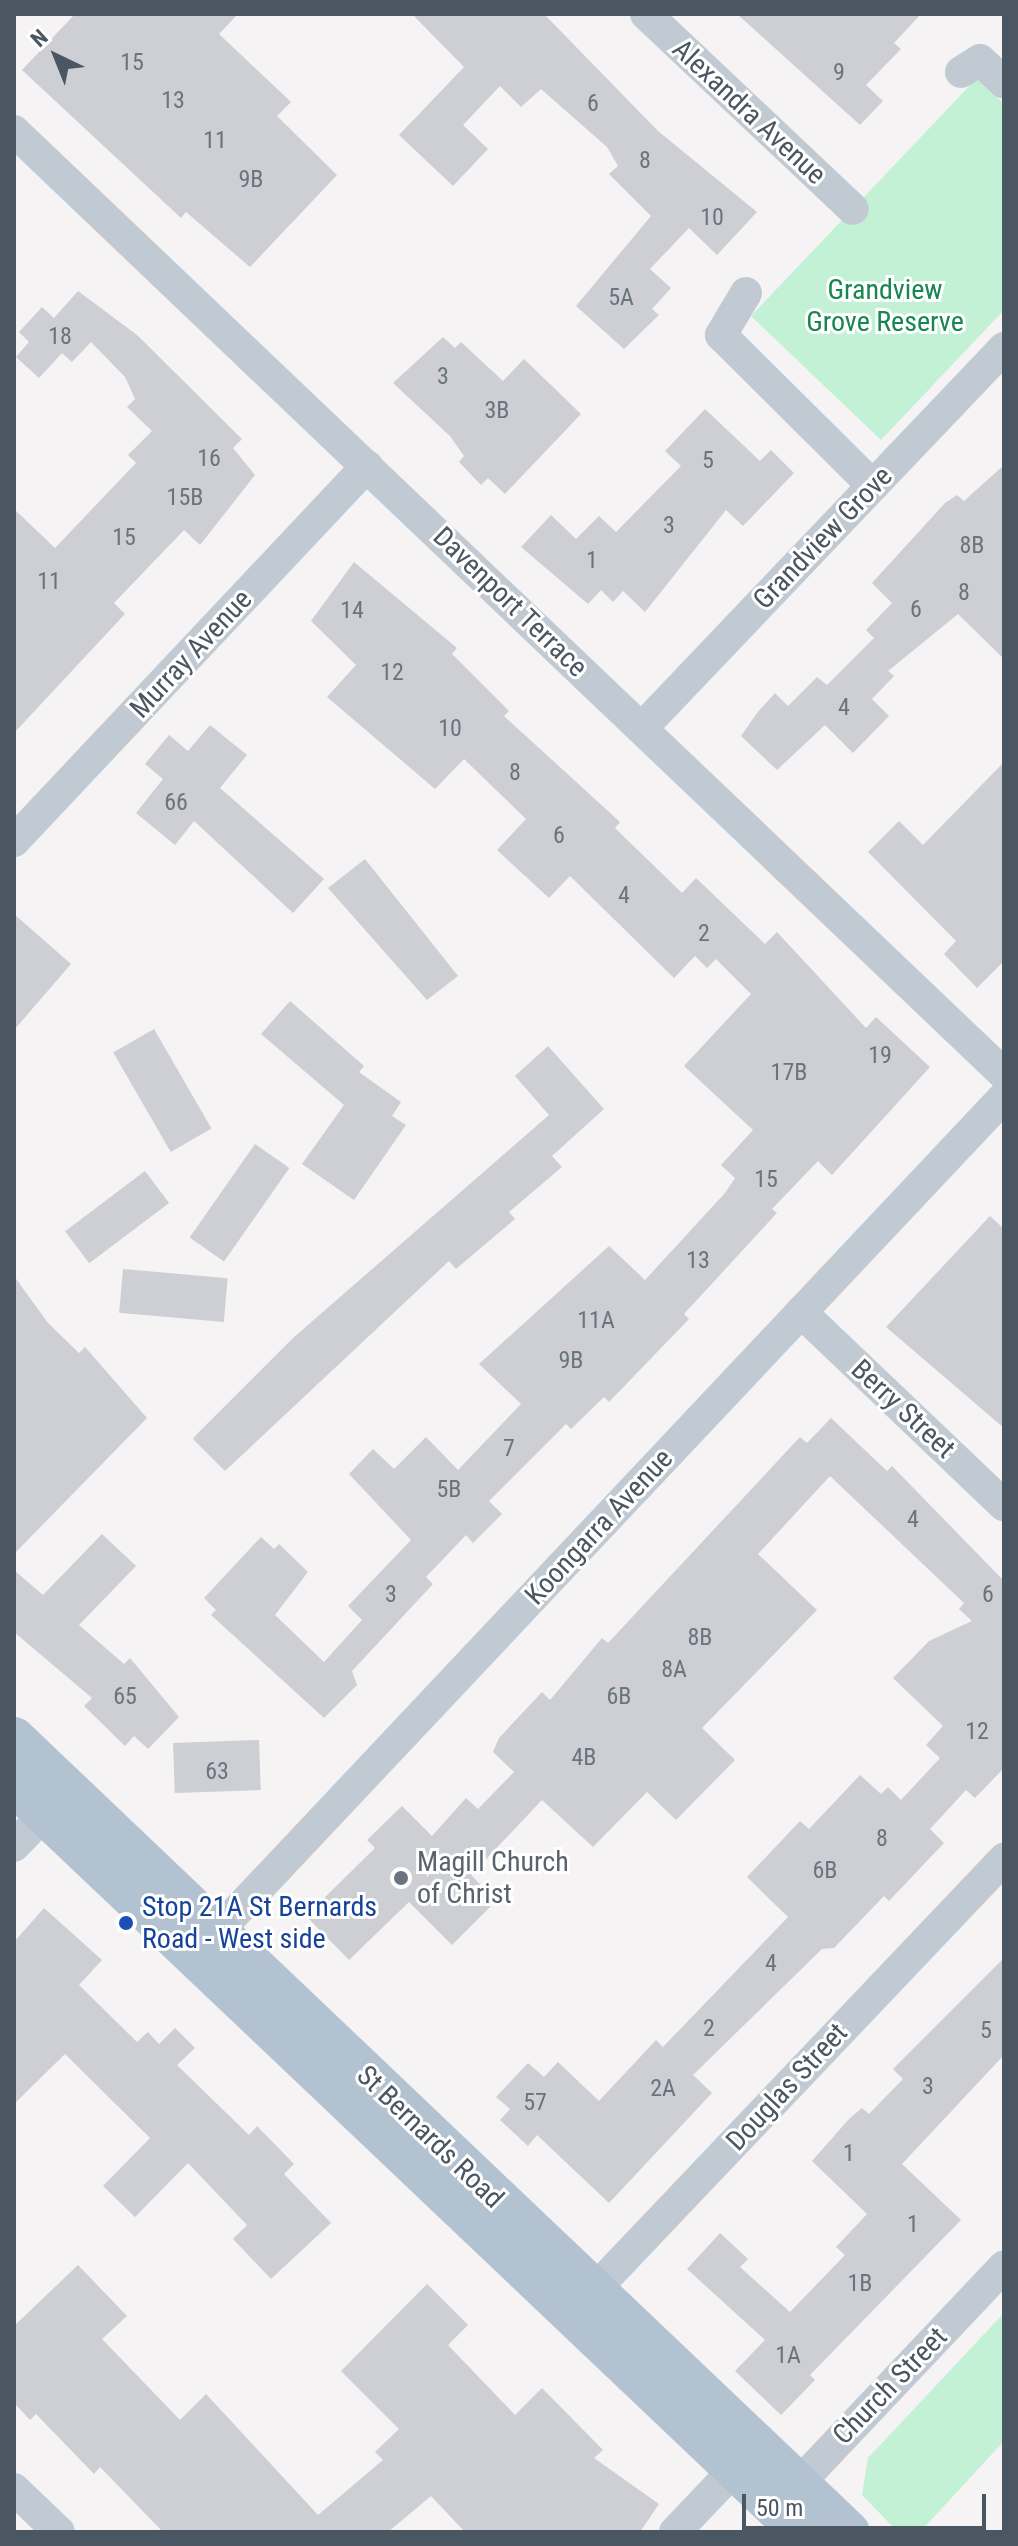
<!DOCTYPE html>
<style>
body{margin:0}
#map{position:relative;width:1018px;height:2546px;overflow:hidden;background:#f5f3f3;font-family:"Roboto Condensed",sans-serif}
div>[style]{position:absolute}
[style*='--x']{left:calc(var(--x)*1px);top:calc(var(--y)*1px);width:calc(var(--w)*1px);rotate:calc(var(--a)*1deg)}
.green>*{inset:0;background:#c3f1d5}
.building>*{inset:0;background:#cdcfd5;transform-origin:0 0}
.minor>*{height:32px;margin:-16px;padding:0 16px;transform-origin:16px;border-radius:16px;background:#c1cad2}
.major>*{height:42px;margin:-21px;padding:0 21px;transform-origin:21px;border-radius:21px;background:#b3c2d1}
.dots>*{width:22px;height:22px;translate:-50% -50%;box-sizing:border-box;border:4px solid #fff;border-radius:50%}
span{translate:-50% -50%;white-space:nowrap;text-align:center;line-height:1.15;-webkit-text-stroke:6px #fff;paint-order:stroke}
.number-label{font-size:24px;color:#6b747e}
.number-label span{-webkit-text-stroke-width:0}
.street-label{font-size:28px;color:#4a5661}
.park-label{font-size:28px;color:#17864f}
.worship-label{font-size:28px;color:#5b616d}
.left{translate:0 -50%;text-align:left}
.transit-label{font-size:28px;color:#164399}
.frame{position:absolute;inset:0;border:16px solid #4a5661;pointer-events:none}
.north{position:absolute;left:16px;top:16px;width:80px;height:80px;-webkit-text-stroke:6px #fff;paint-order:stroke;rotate:317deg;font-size:22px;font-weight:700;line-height:32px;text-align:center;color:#4a5661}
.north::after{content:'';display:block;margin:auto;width:28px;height:36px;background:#4a5661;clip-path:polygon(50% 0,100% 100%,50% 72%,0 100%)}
.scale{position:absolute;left:742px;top:2494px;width:244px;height:36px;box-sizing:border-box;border:4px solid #4a5661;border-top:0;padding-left:10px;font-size:24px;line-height:28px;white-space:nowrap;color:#4a5661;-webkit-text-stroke:6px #fff;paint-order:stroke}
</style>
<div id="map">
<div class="green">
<div style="clip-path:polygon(977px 78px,1004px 104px,1004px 310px,881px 440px,751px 316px)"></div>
<div style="clip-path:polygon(1004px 2313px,1004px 2441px,920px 2532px,898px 2532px,862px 2495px,868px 2458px)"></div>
</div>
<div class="building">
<div style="clip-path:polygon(75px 14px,238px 14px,219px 34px,291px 102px,277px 116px,337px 175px,250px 267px,186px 212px,181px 218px,22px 70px)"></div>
<div style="clip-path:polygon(412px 14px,544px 14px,658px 131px,757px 212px,717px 255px,689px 228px,650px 269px,671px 288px,652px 309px,659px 315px,624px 349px,576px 306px,651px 216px,609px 174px,618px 166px,607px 147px,541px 89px,521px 107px,500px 86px,463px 125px,488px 149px,453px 186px,399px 135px,464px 67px)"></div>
<div style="clip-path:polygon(737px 14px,921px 14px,894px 43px,901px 49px,866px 85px,883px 101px,860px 125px)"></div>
<div style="clip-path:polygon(78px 291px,137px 335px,242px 439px,233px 448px,255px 475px,200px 545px,184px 530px,114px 603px,125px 614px,14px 733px,14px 509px,55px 548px,136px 463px,128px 455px,152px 431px,127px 407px,135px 399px,125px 377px,91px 342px,72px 362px,62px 353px,39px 378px,16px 357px,29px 342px,19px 332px,42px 307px,54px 318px)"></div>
<div style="clip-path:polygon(443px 337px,455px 348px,461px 342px,503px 381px,524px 359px,581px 414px,505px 494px,488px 478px,481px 485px,459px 462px,464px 456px,450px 436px,393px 383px)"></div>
<div style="clip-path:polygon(705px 409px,760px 461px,771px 450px,794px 473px,743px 526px,726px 510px,645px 612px,623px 591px,613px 602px,601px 590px,588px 604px,521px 547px,551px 515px,576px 539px,599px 516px,616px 532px,681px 466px,665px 451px)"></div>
<div style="clip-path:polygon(1004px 465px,1004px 659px,958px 614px,888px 671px,894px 676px,872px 699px,889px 716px,853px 753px,825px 725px,777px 770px,741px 736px,757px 713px,775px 693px,788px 706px,817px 677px,827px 685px,874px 638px,866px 630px,892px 603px,872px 583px,945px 503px,957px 495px,964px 501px)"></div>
<div style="clip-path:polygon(354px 562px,457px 648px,452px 654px,509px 711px,504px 716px,620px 822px,615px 828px,682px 893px,696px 878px,765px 944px,777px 932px,866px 1028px,876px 1017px,930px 1067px,832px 1175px,818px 1161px,772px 1209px,777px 1213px,684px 1314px,689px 1319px,609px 1402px,604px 1397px,571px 1429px,566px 1424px,489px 1501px,502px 1514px,473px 1543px,466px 1535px,426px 1577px,433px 1584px,352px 1671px,357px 1685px,324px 1718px,211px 1615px,216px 1610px,204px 1598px,261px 1537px,274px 1549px,279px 1544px,308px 1572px,275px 1615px,324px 1662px,362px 1620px,348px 1606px,411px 1540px,349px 1474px,373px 1449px,394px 1469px,426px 1437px,458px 1470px,521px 1404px,479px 1364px,609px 1246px,645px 1280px,725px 1193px,735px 1178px,721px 1165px,753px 1130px,684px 1066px,751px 994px,716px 959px,707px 968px,695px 956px,674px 978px,570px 876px,549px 898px,497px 850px,526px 819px,464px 759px,435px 789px,327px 697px,356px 665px,311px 621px)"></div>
<div style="clip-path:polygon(210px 725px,247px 755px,220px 788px,324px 879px,293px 913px,194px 821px,175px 845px,136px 813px,163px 779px,145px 764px,169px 735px,188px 751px)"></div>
<div style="clip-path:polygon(1004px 762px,1004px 961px,977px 988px,944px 954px,956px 941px,868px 852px,899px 821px,923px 845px)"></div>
<div style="clip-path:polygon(365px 859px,458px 976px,427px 1000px,328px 888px)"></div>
<div style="clip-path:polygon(14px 914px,71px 964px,14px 1030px)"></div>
<div style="clip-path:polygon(290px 1001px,364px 1066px,359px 1072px,401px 1102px,392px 1116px,406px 1125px,354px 1200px,302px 1164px,344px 1105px,261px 1034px)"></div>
<div style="left:154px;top:1029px;width:115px;height:47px;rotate:60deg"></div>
<div style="clip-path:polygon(548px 1046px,604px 1109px,552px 1156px,562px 1167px,509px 1212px,515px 1219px,456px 1269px,449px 1261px,225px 1471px,193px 1439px,197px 1434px,293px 1338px,549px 1115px,515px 1076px)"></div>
<div style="left:255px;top:1144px;width:42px;height:114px;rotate:35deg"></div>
<div style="left:145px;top:1171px;width:40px;height:100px;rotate:53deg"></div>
<div style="clip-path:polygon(990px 1216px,1004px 1229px,1004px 1428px,886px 1327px)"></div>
<div style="left:123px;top:1269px;width:105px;height:44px;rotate:5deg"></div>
<div style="clip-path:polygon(14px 1276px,48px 1323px,79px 1353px,85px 1347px,147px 1418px,14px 1554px)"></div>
<div style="clip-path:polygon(831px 1418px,887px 1471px,892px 1466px,1004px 1581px,1004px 1768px,975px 1798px,966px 1790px,930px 1829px,944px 1843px,889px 1901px,884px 1896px,834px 1948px,822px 1949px,693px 2075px,712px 2093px,609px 2203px,537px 2135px,528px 2146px,500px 2120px,510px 2109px,496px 2097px,528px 2063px,544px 2077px,558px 2062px,599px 2101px,656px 2040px,663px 2047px,788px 1917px,747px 1877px,800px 1821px,809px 1829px,860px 1775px,881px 1794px,888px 1787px,901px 1800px,940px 1758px,926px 1745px,943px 1726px,893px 1678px,929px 1641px,972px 1621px,959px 1609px,964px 1603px,830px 1476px,758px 1554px,817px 1610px,702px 1728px,735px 1760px,676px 1820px,647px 1792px,593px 1847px,542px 1800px,471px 1875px,496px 1901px,452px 1945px,409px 1902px,349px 1960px,306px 1916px,375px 1848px,367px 1840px,402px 1806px,432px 1836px,466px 1798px,478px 1809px,514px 1772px,493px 1752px,499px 1738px,542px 1692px,550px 1700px,602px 1638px,608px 1643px,800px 1437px,807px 1443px)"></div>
<div style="clip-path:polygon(102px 1534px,136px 1566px,79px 1625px,124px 1664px,130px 1658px,179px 1717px,148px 1749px,134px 1736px,125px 1746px,84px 1706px,92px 1698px,14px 1632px,14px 1570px,43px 1595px)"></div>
<div style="left:259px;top:1740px;width:50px;height:86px;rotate:88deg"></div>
<div style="clip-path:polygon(44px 1908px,102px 1960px,79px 1985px,137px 2042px,148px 2032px,159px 2044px,175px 2028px,195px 2048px,177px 2065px,249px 2135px,257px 2126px,294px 2164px,284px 2174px,331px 2223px,271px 2279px,233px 2239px,247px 2225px,188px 2163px,135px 2217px,103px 2186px,150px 2138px,65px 2054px,14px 2104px,14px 1942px)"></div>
<div style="clip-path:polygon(1004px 1958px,1004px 2055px,902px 2164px,961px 2220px,810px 2375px,815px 2380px,781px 2415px,735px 2371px,765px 2340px,687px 2269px,720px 2233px,748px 2259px,740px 2267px,790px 2312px,845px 2255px,836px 2247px,867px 2214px,812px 2161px,849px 2119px,862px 2108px,869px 2114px,903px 2079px,893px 2069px)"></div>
<div style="clip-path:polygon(78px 2265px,127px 2316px,102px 2339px,180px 2420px,206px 2394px,318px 2515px,383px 2460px,375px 2452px,399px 2429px,341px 2371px,427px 2284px,468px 2325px,448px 2345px,515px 2415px,542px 2388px,603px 2450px,594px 2458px,659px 2504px,640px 2532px,465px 2532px,431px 2496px,388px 2532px,163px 2532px,100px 2467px,94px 2474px,36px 2414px,30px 2420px,14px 2403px,14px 2326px)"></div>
</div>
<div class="minor">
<div style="--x:646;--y:14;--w:284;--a:43.3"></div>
<div style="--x:961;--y:72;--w:22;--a:-32"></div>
<div style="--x:980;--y:60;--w:33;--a:43"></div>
<div style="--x:14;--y:131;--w:1367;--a:43.61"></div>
<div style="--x:746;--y:293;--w:49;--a:120.8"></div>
<div style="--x:721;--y:335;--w:214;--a:44.8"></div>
<div style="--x:642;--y:728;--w:525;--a:-46.39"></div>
<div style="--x:14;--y:841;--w:515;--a:-46.73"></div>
<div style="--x:801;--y:1312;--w:280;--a:43.6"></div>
<div style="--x:14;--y:1846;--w:65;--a:-46.2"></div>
<div style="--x:202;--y:1948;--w:1169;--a:-46.7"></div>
<div style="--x:579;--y:2306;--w:617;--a:-46.45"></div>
<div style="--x:14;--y:2489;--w:62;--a:43.7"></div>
<div style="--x:784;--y:2499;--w:320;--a:-46.6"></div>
<div style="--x:675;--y:2532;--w:109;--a:-46.5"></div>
</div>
<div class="major">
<div style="--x:14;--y:1738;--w:1152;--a:43.56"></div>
<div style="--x:14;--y:1785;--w:1085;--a:43.51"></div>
</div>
<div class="dots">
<div style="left:401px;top:1878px;background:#6b7280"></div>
<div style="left:126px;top:1923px;background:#1a4fb4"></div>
</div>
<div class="number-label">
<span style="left:132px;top:63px">15</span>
<span style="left:839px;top:73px">9</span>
<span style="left:173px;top:101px">13</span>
<span style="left:593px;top:104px">6</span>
<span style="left:215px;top:141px">11</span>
<span style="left:645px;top:161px">8</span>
<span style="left:251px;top:180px">9B</span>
<span style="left:712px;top:218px">10</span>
<span style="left:621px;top:298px">5A</span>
<span style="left:60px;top:337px">18</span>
<span style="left:443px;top:377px">3</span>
<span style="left:497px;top:411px">3B</span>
<span style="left:209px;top:459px">16</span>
<span style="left:708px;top:461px">5</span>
<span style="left:185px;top:498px">15B</span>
<span style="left:669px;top:526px">3</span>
<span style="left:124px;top:538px">15</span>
<span style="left:972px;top:546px">8B</span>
<span style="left:592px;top:561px">1</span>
<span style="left:49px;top:582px">11</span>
<span style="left:964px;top:593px">8</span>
<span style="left:916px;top:610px">6</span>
<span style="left:352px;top:611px">14</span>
<span style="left:392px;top:673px">12</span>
<span style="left:844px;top:708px">4</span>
<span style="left:450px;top:729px">10</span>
<span style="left:515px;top:773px">8</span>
<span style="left:176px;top:803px">66</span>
<span style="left:559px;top:836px">6</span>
<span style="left:624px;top:896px">4</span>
<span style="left:704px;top:934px">2</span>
<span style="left:880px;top:1056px">19</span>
<span style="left:789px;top:1073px">17B</span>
<span style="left:766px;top:1180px">15</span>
<span style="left:698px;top:1261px">13</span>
<span style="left:596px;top:1321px">11A</span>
<span style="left:571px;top:1361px">9B</span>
<span style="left:509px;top:1449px">7</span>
<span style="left:449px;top:1490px">5B</span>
<span style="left:913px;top:1520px">4</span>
<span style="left:391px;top:1595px">3</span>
<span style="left:988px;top:1595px">6</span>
<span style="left:700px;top:1638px">8B</span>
<span style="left:674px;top:1670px">8A</span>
<span style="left:125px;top:1697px">65</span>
<span style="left:619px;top:1697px">6B</span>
<span style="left:977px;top:1732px">12</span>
<span style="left:584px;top:1758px">4B</span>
<span style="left:217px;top:1772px">63</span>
<span style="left:882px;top:1839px">8</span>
<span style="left:825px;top:1871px">6B</span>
<span style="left:771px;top:1964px">4</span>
<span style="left:709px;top:2029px">2</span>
<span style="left:986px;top:2031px">5</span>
<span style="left:928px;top:2087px">3</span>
<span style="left:663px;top:2089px">2A</span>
<span style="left:535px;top:2103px">57</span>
<span style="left:849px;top:2154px">1</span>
<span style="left:913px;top:2225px">1</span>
<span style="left:860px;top:2284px">1B</span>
<span style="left:788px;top:2356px">1A</span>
</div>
<div class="street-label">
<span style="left:749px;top:112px;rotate:43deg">Alexandra Avenue</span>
<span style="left:823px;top:538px;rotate:-46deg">Grandview Grove</span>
<span style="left:510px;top:602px;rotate:44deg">Davenport Terrace</span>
<span style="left:191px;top:654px;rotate:-47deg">Murray Avenue</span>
<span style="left:903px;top:1409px;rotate:43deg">Berry Street</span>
<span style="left:599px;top:1527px;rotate:-47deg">Koongarra Avenue</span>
<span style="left:787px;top:2087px;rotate:-47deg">Douglas Street</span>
<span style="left:430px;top:2137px;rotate:44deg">St Bernards Road</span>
<span style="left:890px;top:2386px;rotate:-46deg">Church Street</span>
</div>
<div class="park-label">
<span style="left:885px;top:306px">Grandview<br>Grove Reserve</span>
</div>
<div class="worship-label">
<span class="left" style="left:417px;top:1878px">Magill Church<br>of Christ</span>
</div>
<div class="transit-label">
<span class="left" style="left:142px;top:1923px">Stop 21A St Bernards<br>Road - West side</span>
</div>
<div class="frame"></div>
<div class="north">N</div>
<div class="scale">50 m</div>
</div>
